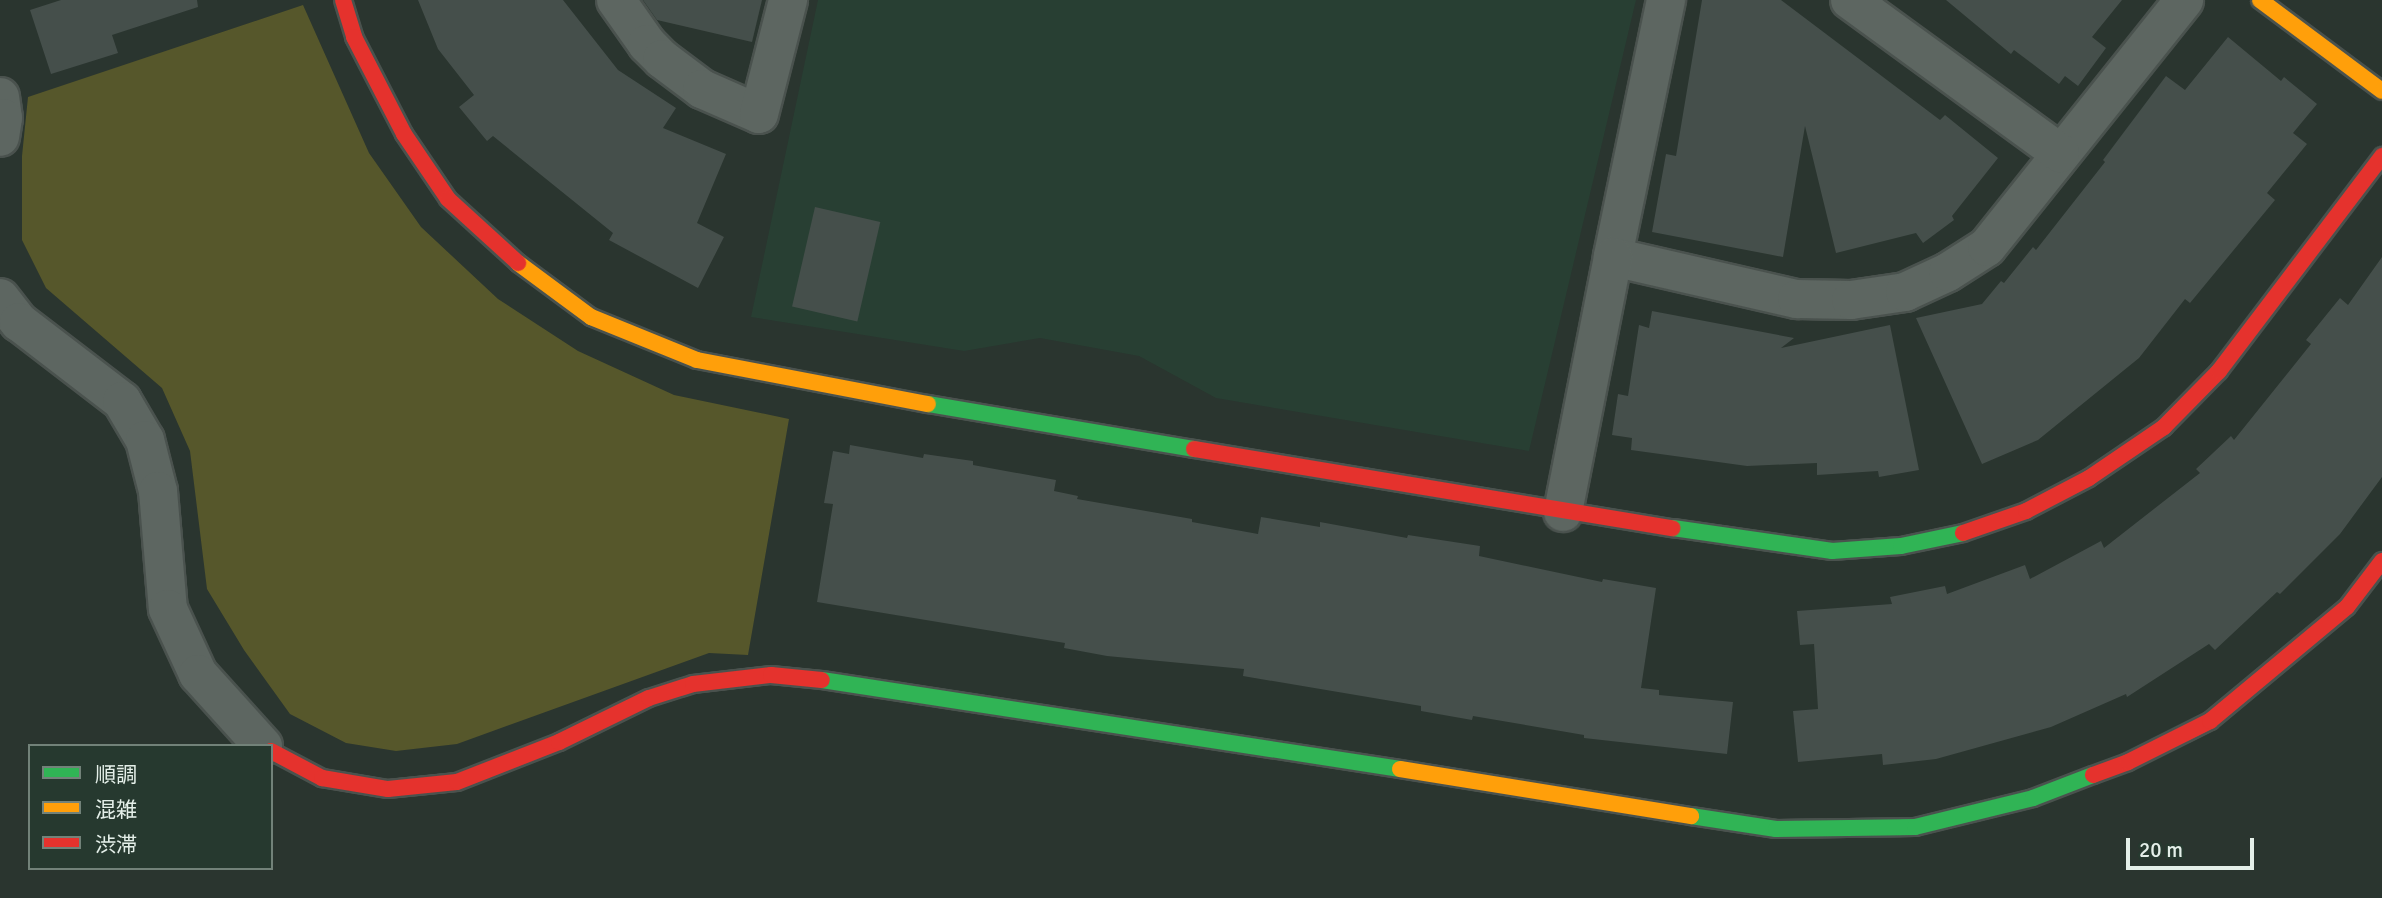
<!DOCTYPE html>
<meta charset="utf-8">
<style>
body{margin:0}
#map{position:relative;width:2382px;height:898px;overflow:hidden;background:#2a352f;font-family:Signika,"Noto Sans JP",sans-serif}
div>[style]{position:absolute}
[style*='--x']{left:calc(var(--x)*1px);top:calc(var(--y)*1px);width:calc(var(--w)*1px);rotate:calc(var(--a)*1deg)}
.built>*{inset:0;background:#283f33}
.green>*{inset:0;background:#56572b}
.building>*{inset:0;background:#454f4b;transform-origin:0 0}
.roads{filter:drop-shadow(2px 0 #4a524e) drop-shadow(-2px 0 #4a524e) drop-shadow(0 2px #4a524e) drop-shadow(0 -2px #4a524e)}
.street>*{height:38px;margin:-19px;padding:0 19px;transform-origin:19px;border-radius:19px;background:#5d6661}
.fast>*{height:16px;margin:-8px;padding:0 8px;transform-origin:8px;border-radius:8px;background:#30b455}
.slow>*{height:16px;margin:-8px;padding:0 8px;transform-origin:8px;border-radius:8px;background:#ff9f0a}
.jam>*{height:16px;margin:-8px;padding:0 8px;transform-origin:8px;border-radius:8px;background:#e5322d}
span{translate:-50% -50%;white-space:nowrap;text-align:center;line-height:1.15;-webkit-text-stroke:6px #26392f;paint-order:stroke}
.legend{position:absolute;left:28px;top:744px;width:245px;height:126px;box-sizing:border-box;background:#26392f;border:2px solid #728279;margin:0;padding:9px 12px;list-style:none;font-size:21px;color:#e4efe9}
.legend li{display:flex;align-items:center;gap:14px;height:35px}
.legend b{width:35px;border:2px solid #728279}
.scale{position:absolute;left:2126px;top:838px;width:128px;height:32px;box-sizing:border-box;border:4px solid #e4efe9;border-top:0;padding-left:9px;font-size:21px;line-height:24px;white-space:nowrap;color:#e4efe9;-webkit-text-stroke:5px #26392f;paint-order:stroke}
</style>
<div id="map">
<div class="built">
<div style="clip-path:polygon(818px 0,1636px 0,1529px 451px,1216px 398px,1139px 356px,1040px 338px,964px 351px,751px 317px)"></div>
</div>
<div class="green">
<div style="clip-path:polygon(303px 5px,369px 153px,421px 227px,498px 299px,578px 351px,674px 395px,789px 419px,748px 655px,709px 653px,457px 744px,396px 751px,346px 743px,290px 714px,244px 650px,207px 589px,190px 451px,162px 388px,46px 288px,22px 240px,22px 156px,28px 97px)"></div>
</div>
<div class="building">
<div style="clip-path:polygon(61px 0,197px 0,198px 7px,112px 35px,118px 53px,51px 74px,30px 10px)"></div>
<div style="clip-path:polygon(418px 0,563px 0,618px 70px,676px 108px,663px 128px,726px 154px,697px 223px,724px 237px,698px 288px,609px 240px,613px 233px,493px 136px,487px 141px,459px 107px,474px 95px,438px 49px)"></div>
<div style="clip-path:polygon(643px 0,762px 0,752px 42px,657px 20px)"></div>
<div style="clip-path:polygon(1702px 0,1781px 0,1940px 120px,1945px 115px,1998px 158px,1952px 216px,1954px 220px,1923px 243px,1916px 233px,1836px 253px,1805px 126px,1783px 257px,1652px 232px,1666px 154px,1676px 156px)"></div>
<div style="clip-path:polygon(1946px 0,2122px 0,2092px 37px,2106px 48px,2078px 86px,2065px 76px,2059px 84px,2014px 50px,2011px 54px)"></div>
<div style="clip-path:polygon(2228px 37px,2281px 81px,2284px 77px,2317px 104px,2293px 133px,2307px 144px,2267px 193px,2275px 200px,2190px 303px,2185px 299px,2139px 358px,2038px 440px,1982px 464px,1916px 318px,1982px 304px,2001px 281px,2004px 283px,2033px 247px,2036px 250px,2105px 162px,2103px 160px,2166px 76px,2185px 90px)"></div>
<div style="left:815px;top:207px;width:67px;height:102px;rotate:13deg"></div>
<div style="clip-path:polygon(2382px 257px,2382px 477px,2340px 534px,2280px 594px,2277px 592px,2215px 650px,2209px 644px,2127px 697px,2126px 694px,2051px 727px,1936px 759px,1883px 765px,1882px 754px,1798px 762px,1793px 711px,1818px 709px,1814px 644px,1800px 645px,1797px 611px,1892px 604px,1890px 597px,1945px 586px,1947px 594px,2025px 565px,2030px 579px,2101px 541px,2104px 548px,2200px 473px,2196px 469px,2231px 436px,2234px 440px,2311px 344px,2306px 340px,2340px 298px,2348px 305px)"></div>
<div style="clip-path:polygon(1652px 311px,1794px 338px,1781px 348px,1890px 325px,1919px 470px,1879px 477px,1878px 471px,1817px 475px,1817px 463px,1747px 466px,1631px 450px,1632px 438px,1612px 435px,1618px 394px,1628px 396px,1639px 325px,1649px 328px)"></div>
<div style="clip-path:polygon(850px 445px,923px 458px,924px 454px,973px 461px,973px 465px,1056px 480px,1054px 491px,1078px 496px,1077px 499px,1192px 519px,1192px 522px,1258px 534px,1261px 517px,1320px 527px,1320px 522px,1407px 538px,1408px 535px,1480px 546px,1479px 556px,1602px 582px,1603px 579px,1656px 588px,1641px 688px,1659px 690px,1659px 695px,1733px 702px,1727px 754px,1584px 738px,1584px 735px,1473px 716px,1472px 720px,1421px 711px,1421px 706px,1243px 676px,1244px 669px,1107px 656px,1064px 648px,1065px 643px,817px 602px,833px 504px,824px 503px,833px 451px,849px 454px)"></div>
</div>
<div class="roads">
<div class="street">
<div style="--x:616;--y:0;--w:54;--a:54.8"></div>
<div style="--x:647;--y:44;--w:21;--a:45"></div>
<div style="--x:662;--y:59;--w:50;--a:36.9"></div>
<div style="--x:702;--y:89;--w:62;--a:23.7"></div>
<div style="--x:759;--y:114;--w:118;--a:-75.7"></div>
<div style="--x:1666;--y:0;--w:262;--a:101.7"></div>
<div style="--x:1613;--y:257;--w:189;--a:12.9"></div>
<div style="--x:1797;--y:299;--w:54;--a:1.1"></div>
<div style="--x:1851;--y:300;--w:55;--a:-8.4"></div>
<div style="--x:1905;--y:292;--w:47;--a:-24.9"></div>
<div style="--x:1948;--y:272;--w:46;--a:-32.7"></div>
<div style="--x:1987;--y:247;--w:316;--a:-51.4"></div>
<div style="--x:1850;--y:0;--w:260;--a:36.1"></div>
<div style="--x:0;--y:97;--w:21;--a:82"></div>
<div style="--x:3;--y:118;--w:19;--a:99"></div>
<div style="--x:0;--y:298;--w:31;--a:52"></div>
<div style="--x:19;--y:322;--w:130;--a:37.5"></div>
<div style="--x:122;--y:401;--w:45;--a:59.5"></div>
<div style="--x:145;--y:440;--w:53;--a:75.7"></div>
<div style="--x:158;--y:491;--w:118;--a:85.2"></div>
<div style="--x:168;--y:609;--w:72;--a:65.2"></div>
<div style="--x:198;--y:674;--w:97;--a:47.9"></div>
<div style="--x:1563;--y:512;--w:260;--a:-78.9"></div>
</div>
<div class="fast">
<div style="--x:928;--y:404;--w:270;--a:9.6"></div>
<div style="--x:1673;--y:528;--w:161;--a:8.2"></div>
<div style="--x:1832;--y:551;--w:69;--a:-4.1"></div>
<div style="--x:1901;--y:546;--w:63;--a:-11.8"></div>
<div style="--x:822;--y:680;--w:585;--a:8.75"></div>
<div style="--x:1691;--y:816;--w:86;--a:8.7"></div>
<div style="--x:1776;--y:829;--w:139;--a:-0.8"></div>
<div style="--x:1915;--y:827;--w:122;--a:-13.8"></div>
<div style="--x:2033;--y:798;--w:64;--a:-21"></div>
</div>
<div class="slow">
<div style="--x:2260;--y:0;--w:152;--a:36.7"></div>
<div style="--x:518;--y:263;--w:91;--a:36.5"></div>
<div style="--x:591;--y:317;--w:114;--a:22.1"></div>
<div style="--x:697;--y:360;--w:235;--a:10.8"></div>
<div style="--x:1400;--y:769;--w:295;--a:9.2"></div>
</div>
<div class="jam">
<div style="--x:343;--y:0;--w:39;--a:73"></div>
<div style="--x:354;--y:37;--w:109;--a:62.7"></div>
<div style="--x:404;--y:134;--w:78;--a:55.9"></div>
<div style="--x:448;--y:199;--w:95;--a:42.4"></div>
<div style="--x:1194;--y:449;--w:485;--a:9.4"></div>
<div style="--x:1963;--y:533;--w:67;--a:-19.2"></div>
<div style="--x:2026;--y:511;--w:71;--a:-27.6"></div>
<div style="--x:2089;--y:478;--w:91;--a:-34.2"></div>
<div style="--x:2164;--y:427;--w:78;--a:-45.5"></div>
<div style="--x:2219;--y:371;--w:270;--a:-52.8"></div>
<div style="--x:271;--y:751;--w:58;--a:27.9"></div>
<div style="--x:322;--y:778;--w:67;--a:9.5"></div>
<div style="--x:388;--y:789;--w:69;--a:-5.8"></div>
<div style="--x:457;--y:782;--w:110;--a:-21.4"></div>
<div style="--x:559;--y:742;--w:100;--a:-26.1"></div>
<div style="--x:649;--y:698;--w:46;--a:-17.7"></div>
<div style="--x:693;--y:684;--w:79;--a:-6.6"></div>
<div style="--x:771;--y:675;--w:51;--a:5.6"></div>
<div style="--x:2093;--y:775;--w:37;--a:-20"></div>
<div style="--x:2128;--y:762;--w:92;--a:-26.6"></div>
<div style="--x:2210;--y:721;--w:178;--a:-39.8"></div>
<div style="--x:2347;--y:607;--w:58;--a:-52.7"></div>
</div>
</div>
<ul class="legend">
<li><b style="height:9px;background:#30b455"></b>順調</li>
<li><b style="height:9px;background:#ff9f0a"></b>混雑</li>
<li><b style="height:9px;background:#e5322d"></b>渋滞</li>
</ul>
<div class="scale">20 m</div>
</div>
